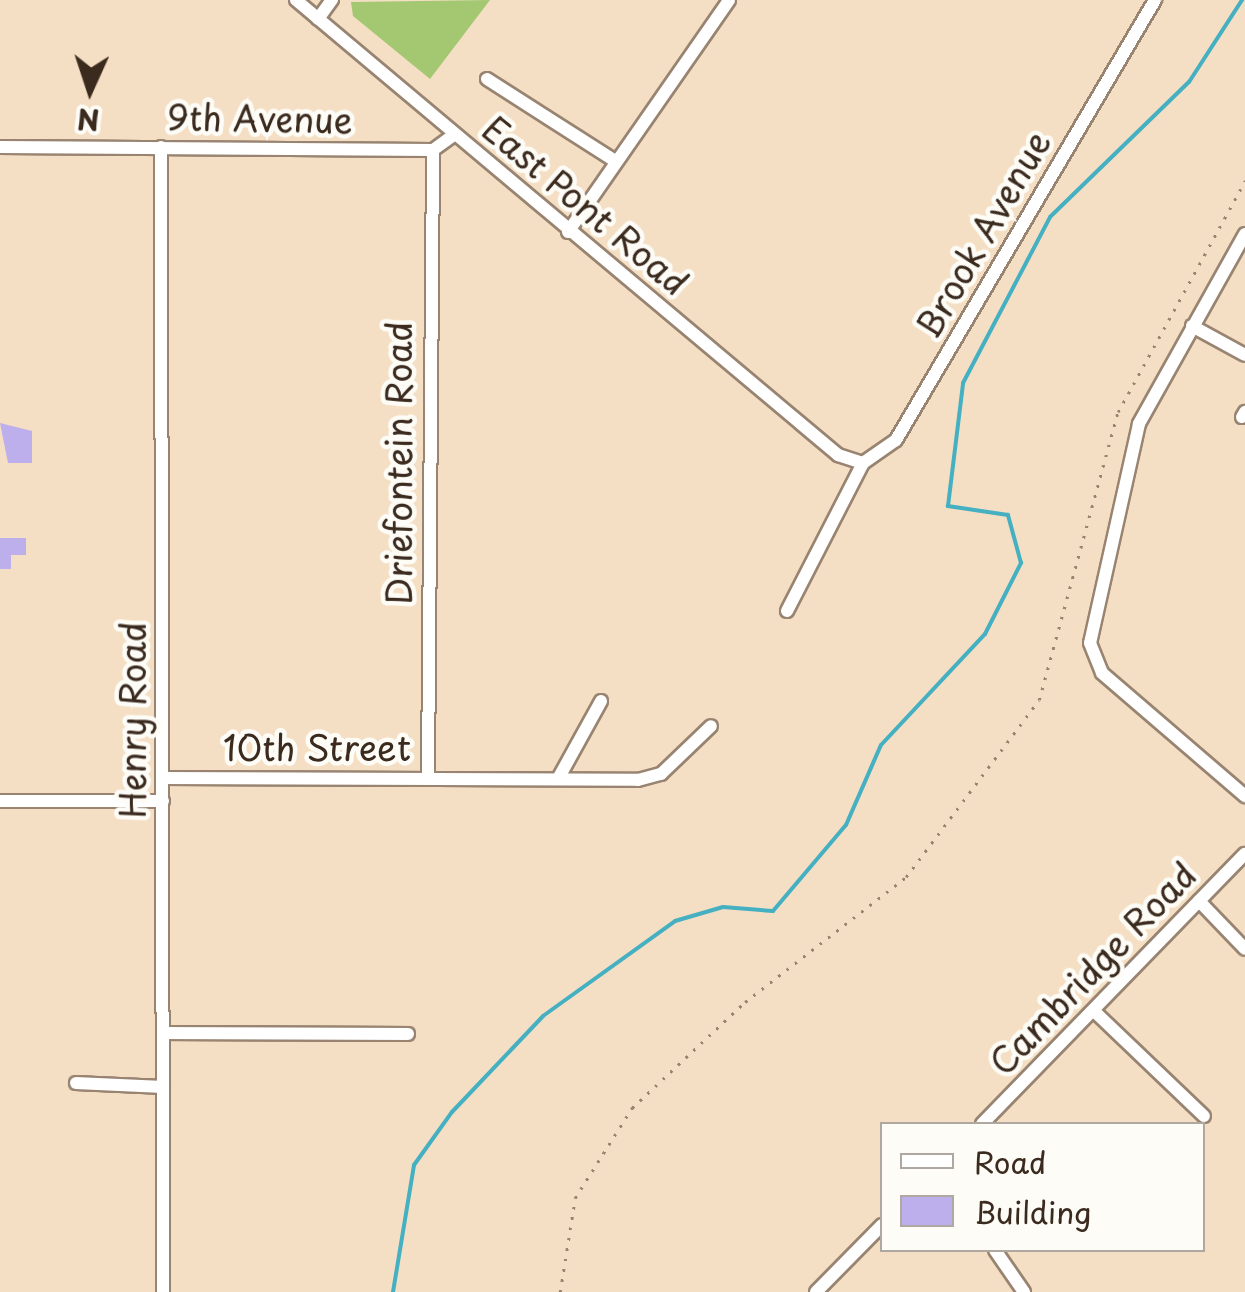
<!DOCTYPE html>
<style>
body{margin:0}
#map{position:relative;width:1245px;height:1292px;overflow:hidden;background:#f5dfc4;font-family:"Playpen Sans",sans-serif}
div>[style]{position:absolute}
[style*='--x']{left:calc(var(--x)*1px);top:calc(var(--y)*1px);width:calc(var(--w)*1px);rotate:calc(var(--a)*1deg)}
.green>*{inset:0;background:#a4c872}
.stream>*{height:4px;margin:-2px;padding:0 2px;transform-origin:2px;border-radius:2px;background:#44b0c1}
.building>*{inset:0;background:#bcafec}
.path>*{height:2.5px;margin-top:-1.25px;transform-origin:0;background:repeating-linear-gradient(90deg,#988471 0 2.5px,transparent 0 10.5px)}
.roads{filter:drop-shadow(2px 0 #988471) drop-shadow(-2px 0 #988471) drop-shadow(0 2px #988471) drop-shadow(0 -2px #988471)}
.minor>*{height:12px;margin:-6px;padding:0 6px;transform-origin:6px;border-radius:6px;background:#fff}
span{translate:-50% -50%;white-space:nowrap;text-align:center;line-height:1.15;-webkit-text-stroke:9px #fdfcf7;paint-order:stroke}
.street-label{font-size:35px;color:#3b2a1e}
.legend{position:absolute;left:880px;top:1122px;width:325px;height:130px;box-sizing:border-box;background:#fdfcf7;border:2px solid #afa8a0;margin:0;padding:12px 18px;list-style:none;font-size:30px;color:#3b2a1e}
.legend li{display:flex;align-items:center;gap:20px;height:50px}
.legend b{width:50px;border:2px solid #afa8a0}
.north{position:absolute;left:40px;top:40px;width:100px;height:100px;-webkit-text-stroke:8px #fdfcf7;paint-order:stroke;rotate:183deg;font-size:28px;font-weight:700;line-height:40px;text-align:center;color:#3b2a1e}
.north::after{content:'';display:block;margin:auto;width:35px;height:45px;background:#3b2a1e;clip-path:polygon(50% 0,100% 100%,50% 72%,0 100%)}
</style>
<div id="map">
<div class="green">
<div style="clip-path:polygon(490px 0,430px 79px,353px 16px,351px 2px)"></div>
</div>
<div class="stream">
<div style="--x:393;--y:1292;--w:129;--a:-80.6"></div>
<div style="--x:414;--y:1165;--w:65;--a:-54.4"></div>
<div style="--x:452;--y:1112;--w:132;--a:-46.5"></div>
<div style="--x:543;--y:1016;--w:163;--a:-35.7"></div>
<div style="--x:675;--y:921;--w:50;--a:-16.3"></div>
<div style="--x:723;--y:907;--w:50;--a:4.6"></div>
<div style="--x:773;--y:911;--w:113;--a:-49.7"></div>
<div style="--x:846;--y:825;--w:87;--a:-66.4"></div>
<div style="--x:881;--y:745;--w:152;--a:-46.9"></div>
<div style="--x:985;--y:634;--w:80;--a:-63.1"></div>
<div style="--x:1021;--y:563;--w:50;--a:-105.2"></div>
<div style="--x:1008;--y:515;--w:61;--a:-171.5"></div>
<div style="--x:948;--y:506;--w:124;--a:-83"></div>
<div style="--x:963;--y:383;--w:187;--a:-62.3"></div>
<div style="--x:1050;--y:217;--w:194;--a:-44.2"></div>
<div style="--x:1189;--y:82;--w:98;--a:-57.1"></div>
</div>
<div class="building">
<div style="clip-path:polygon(0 423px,32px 431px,32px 463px,8px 463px)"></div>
<div style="clip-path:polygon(0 538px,26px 538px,26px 555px,11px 555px,11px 569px,0 569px)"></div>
</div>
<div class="path">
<div style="--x:560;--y:1292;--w:95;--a:-80.9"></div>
<div style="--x:575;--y:1198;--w:107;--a:-57.7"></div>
<div style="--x:632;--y:1108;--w:155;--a:-43.2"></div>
<div style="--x:745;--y:1002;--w:204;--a:-37.8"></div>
<div style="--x:906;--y:877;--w:221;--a:-53.1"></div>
<div style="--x:1039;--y:700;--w:299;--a:-74.7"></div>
<div style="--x:1118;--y:412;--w:264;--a:-61.2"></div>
</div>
<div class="roads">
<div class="minor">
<div style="--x:296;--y:0;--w:708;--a:40.01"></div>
<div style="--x:838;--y:455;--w:26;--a:18"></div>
<div style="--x:863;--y:463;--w:40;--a:-34.9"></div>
<div style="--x:896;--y:440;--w:511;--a:-59.52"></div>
<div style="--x:318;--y:19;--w:24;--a:-54"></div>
<div style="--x:487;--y:79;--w:152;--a:32.6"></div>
<div style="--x:0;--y:147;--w:433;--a:0.4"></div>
<div style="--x:433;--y:150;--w:27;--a:-36"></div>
<div style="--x:161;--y:147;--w:1145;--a:89.9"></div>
<div style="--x:568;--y:232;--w:282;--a:-55.2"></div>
<div style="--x:1245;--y:234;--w:218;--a:119.2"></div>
<div style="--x:1139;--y:424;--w:224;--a:102.6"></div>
<div style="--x:1090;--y:643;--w:32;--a:68"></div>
<div style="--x:1102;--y:673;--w:189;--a:40.7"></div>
<div style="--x:1192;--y:326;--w:60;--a:28.7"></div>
<div style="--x:1242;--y:417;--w:6;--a:-59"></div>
<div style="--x:787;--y:611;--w:166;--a:-62.8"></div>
<div style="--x:428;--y:777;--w:627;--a:-89.54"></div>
<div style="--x:163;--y:778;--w:475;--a:0.2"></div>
<div style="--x:638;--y:780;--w:24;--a:-15"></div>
<div style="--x:661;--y:774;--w:69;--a:-43.8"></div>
<div style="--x:558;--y:779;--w:89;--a:-61.1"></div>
<div style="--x:0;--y:801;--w:163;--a:0"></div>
<div style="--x:1199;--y:901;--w:66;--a:46.2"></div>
<div style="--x:1094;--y:1011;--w:152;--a:43.7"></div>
<div style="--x:163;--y:1033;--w:245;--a:0.2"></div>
<div style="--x:76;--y:1083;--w:87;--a:2.6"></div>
<div style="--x:982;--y:1124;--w:377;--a:-45.8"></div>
<div style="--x:995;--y:1250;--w:51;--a:55.4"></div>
<div style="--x:816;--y:1292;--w:94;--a:-45.4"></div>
</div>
</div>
<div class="street-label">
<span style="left:260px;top:118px;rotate:1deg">9th Avenue</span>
<span style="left:586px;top:205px;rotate:40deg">East Pont Road</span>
<span style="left:982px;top:234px;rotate:-60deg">Brook Avenue</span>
<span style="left:398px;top:463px;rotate:-90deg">Driefontein Road</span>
<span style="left:132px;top:720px;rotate:-90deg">Henry Road</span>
<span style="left:317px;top:747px">10th Street</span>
<span style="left:1092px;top:968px;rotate:-46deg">Cambridge Road</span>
</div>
<ul class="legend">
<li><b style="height:12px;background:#fff"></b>Road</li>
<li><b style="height:28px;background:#bcafec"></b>Building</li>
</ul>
<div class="north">N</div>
</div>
